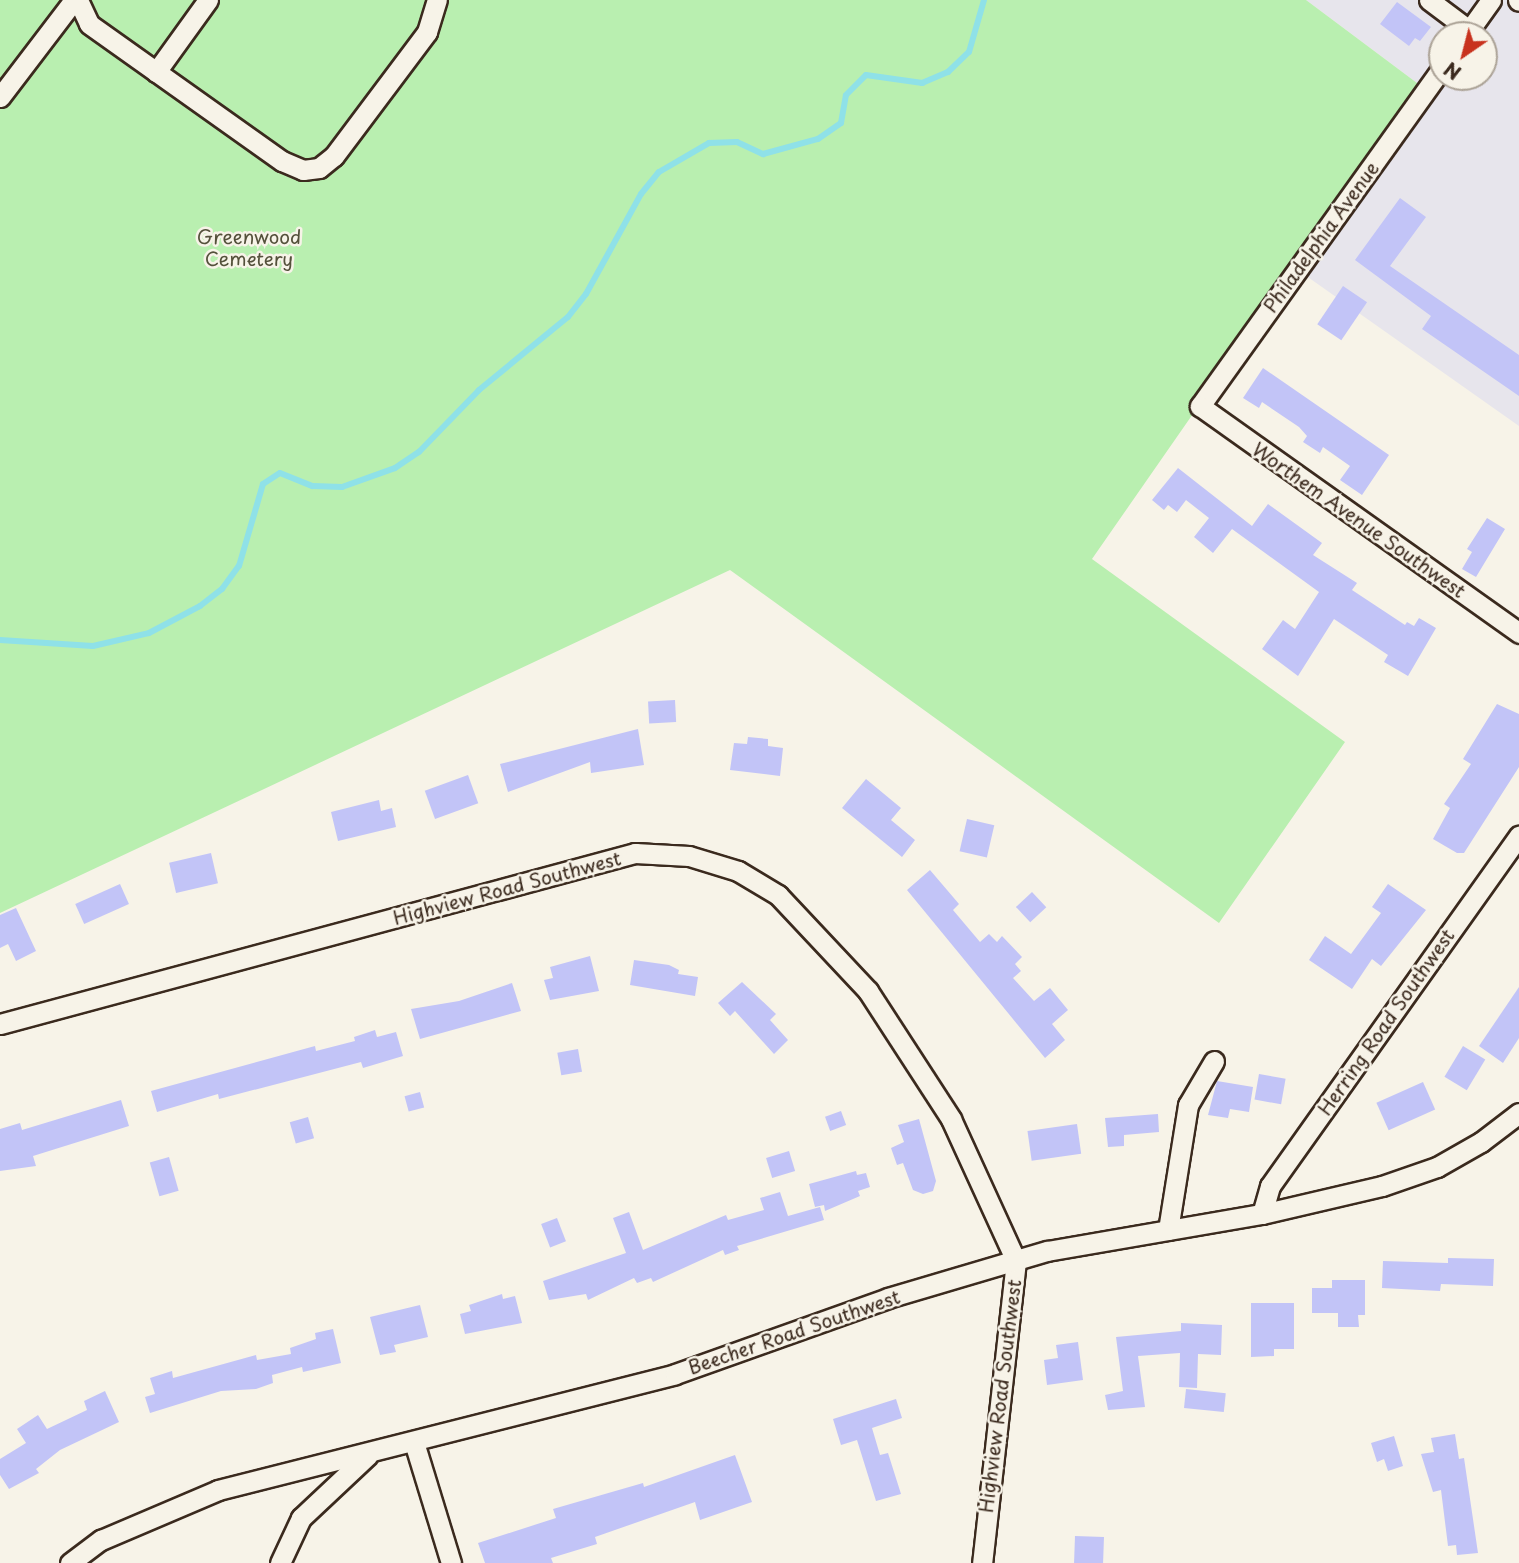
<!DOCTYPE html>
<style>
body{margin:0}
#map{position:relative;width:1519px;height:1563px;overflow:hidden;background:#f7f3e8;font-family:"Playpen Sans",sans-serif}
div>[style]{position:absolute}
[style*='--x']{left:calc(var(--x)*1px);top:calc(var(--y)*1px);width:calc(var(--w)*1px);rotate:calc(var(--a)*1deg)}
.built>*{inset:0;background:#e7e5ec}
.green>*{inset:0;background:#b9efb0}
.stream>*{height:6px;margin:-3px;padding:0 3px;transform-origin:3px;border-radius:3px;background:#8fe1e8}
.building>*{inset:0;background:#c2c4f7;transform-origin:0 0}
.roads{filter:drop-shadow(2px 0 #3b2a1e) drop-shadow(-2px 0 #3b2a1e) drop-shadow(0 2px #3b2a1e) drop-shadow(0 -2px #3b2a1e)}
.minor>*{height:19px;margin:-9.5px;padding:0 9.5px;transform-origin:9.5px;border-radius:9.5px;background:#f7f3e8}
span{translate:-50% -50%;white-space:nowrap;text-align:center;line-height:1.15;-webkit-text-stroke:5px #f7f3e8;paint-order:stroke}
.park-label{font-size:19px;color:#54513b}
.street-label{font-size:19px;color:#3b2a1e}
.north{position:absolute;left:1428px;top:21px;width:70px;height:70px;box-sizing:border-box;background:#f7f3e8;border:2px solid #aca397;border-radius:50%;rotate:215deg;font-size:19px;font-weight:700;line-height:28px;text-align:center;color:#3b2a1e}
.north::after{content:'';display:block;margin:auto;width:24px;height:32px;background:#c8321e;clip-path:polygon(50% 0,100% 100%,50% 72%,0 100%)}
</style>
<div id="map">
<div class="built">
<div style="clip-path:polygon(evenodd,1306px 0,1519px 0,1519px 426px,1295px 268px,1421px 86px,1306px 0,1442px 35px,1484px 35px,1484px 77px,1442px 77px,1442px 35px)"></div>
</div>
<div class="green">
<div style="clip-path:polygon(0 0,1306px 0,1421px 86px,1092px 559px,1345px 742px,1219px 923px,730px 570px,0 913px)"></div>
</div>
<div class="stream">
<div style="--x:0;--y:640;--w:93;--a:3.7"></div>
<div style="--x:93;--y:646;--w:57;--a:-13.1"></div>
<div style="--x:149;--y:633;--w:58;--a:-27.9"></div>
<div style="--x:200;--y:606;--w:28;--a:-38"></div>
<div style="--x:222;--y:589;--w:29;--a:-54"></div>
<div style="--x:239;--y:566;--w:85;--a:-73.7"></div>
<div style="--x:263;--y:484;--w:20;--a:-33"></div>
<div style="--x:280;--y:473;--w:35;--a:22"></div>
<div style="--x:313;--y:486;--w:29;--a:2"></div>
<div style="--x:342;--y:487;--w:56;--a:-19.7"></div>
<div style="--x:395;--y:468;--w:29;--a:-34"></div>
<div style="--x:419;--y:452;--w:86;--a:-45.9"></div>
<div style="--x:479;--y:390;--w:115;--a:-39.4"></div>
<div style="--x:568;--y:317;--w:29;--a:-52"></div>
<div style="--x:586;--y:294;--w:114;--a:-61.2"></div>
<div style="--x:641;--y:194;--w:28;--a:-51"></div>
<div style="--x:659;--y:172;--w:58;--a:-30.1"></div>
<div style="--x:709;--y:143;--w:28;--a:-2"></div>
<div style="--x:737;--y:142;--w:29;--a:25"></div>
<div style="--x:763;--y:154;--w:57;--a:-15.3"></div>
<div style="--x:818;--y:139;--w:28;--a:-35"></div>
<div style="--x:841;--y:123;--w:28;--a:-80"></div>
<div style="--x:846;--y:95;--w:28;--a:-45"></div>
<div style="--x:866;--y:75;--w:57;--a:8.1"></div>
<div style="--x:922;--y:83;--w:28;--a:-23"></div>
<div style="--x:948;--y:72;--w:29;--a:-44"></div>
<div style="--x:969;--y:52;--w:54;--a:-73.9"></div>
</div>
<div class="building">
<div style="clip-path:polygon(1397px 2px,1431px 27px,1420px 41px,1415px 38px,1409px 46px,1380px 24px)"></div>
<div style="clip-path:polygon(1400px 198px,1426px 217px,1390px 266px,1519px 355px,1519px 396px,1422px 329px,1431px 316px,1355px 260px)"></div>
<div style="left:1343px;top:286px;width:29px;height:46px;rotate:34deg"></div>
<div style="clip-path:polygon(1263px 368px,1389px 455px,1362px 495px,1340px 480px,1350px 466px,1323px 447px,1320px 453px,1303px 442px,1307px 436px,1299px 427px,1262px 402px,1259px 408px,1243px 398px)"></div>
<div style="clip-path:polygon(1178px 468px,1252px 526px,1268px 504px,1322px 543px,1313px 555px,1357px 583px,1352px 590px,1405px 625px,1407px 622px,1414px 626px,1419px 618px,1436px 628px,1408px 676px,1384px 662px,1388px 655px,1334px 619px,1298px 676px,1262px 649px,1283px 620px,1295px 629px,1319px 592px,1232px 529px,1213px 553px,1194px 537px,1209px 518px,1186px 500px,1177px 512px,1168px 505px,1164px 510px,1152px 500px)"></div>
<div style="clip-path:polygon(1487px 518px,1505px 529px,1476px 577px,1462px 569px,1472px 552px,1467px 549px)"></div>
<div style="left:675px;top:700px;width:22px;height:27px;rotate:87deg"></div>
<div style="clip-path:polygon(1497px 704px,1519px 714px,1519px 767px,1464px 853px,1457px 853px,1433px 839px,1450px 808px,1444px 804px,1471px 764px,1463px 759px)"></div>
<div style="clip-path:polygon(638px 729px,644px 765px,591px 773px,590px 762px,508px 792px,500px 764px)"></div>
<div style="clip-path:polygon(748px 737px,768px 739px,768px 746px,783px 748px,780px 776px,730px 770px,734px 743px,747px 744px)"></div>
<div style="left:468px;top:775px;width:30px;height:46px;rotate:70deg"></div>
<div style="clip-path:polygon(866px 779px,901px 808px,891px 820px,915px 840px,902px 857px,842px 808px)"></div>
<div style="clip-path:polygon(379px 800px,381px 811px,392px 808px,396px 827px,338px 841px,331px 812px)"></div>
<div style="left:967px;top:819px;width:28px;height:33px;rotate:13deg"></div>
<div style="left:211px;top:853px;width:31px;height:43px;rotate:77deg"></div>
<div style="clip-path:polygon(930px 870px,959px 904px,953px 910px,980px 942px,989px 934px,997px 942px,1002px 936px,1022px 957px,1015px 964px,1021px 971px,1013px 978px,1034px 1001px,1050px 988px,1068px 1010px,1052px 1024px,1065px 1040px,1045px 1058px,907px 890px)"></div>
<div style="left:120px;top:884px;width:22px;height:49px;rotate:66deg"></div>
<div style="clip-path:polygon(1388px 884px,1426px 910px,1381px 966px,1372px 959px,1352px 989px,1309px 960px,1325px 936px,1351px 954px,1381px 913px,1372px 907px)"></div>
<div style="left:1032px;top:892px;width:21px;height:22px;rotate:47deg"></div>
<div style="clip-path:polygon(16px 908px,36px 951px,16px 961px,8px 944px,0 948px,0 915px)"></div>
<div style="clip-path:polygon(590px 956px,599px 991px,550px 1000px,544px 980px,553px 978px,550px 967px)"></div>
<div style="clip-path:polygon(634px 960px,669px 965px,679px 970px,678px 974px,698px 977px,695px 996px,630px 985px)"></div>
<div style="clip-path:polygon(742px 982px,776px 1014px,770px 1020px,788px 1040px,774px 1054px,735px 1011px,730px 1016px,718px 1003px)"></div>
<div style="clip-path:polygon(512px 983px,521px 1011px,420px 1039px,411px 1009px,459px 1001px)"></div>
<div style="clip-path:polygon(1519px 987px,1519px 1038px,1503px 1063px,1479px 1046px)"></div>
<div style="clip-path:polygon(375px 1030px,377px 1037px,396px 1032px,403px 1056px,363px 1068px,361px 1062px,219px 1099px,218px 1094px,157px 1112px,151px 1091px,315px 1046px,316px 1051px,355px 1041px,354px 1037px)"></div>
<div style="left:1463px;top:1046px;width:26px;height:36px;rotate:31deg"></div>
<div style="left:578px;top:1049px;width:23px;height:21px;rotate:80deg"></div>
<div style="left:1259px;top:1074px;width:27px;height:26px;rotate:10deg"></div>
<div style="clip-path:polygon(1217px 1081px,1253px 1087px,1249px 1112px,1230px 1109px,1228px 1118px,1208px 1115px)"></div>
<div style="left:1423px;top:1082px;width:30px;height:51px;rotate:66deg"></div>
<div style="left:420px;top:1092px;width:16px;height:16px;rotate:75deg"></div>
<div style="clip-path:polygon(121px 1100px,129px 1126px,33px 1156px,36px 1166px,0 1171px,0 1129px,20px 1123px,22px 1130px)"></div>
<div style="left:841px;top:1111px;width:15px;height:17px;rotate:70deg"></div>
<div style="clip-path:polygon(1158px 1114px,1159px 1132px,1124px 1135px,1124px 1146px,1108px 1147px,1105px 1118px)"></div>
<div style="left:308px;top:1117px;width:22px;height:19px;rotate:74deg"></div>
<div style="clip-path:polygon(919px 1119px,936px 1181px,933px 1191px,923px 1194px,913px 1190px,903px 1163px,897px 1165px,891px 1148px,904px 1142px,898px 1125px)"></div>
<div style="left:1077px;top:1124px;width:30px;height:50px;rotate:82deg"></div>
<div style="left:789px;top:1151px;width:21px;height:24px;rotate:73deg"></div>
<div style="left:169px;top:1157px;width:35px;height:20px;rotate:74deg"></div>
<div style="clip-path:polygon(856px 1171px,857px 1175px,866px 1173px,870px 1187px,858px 1191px,860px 1196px,825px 1211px,824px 1205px,815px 1207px,809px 1184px)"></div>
<div style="clip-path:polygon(780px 1192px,788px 1216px,820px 1207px,824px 1220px,737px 1246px,739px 1250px,725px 1255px,723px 1250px,653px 1282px,651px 1278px,637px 1283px,634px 1278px,588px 1300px,586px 1294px,549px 1300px,543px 1281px,626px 1253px,613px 1218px,629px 1212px,643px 1250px,726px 1215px,728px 1220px,764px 1210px,760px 1198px)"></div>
<div style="left:557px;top:1218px;width:25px;height:17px;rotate:69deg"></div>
<div style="clip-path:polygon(1448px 1258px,1494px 1259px,1493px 1286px,1441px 1284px,1440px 1291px,1382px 1288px,1383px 1261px,1448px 1263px)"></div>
<div style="clip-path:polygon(1332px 1280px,1365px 1280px,1365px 1315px,1358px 1315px,1359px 1327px,1338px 1327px,1338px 1313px,1312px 1313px,1312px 1288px,1332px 1288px)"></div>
<div style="clip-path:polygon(502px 1294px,503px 1299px,515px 1296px,522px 1323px,465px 1334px,460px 1314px,471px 1311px,469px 1305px)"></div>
<div style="clip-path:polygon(1251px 1303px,1294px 1303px,1294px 1349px,1274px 1349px,1274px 1356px,1251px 1357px)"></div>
<div style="clip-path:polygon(420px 1305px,428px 1337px,394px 1345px,396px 1352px,380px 1355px,370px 1317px)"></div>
<div style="clip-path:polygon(1181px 1323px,1222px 1325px,1221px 1355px,1198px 1354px,1197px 1388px,1179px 1387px,1180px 1353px,1138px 1356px,1145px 1407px,1108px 1410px,1105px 1395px,1123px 1391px,1116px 1337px,1181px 1331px)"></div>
<div style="clip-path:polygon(333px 1329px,341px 1363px,303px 1372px,302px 1367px,272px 1375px,273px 1383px,256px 1389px,221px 1391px,150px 1413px,145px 1397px,155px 1394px,150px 1378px,172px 1371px,173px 1378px,256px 1355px,257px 1360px,291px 1354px,290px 1348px,316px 1339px,315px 1333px)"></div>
<div style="clip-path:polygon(1078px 1342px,1083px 1380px,1047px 1385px,1044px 1360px,1058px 1358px,1056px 1345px)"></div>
<div style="left:1186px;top:1389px;width:40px;height:19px;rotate:6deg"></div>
<div style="clip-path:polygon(105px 1391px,119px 1422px,60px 1450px,36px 1469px,39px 1473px,9px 1489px,0 1475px,0 1459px,26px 1443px,17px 1429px,38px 1415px,47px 1429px,87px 1410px,84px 1401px)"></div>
<div style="clip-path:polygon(896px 1399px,902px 1418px,872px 1428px,880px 1455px,888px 1453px,901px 1494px,876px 1501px,857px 1440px,841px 1445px,833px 1419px)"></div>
<div style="clip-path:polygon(1455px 1434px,1459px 1459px,1464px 1458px,1478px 1553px,1457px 1555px,1456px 1545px,1448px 1546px,1441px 1490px,1433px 1492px,1421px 1454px,1434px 1452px,1431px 1438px)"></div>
<div style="clip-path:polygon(1394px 1436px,1403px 1466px,1388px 1471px,1384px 1459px,1377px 1462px,1371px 1443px)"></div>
<div style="clip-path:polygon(735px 1455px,752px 1502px,700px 1520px,695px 1502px,595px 1537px,597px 1544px,551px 1558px,553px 1563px,485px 1563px,478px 1543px,556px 1518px,553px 1509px,643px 1483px,644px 1487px)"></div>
<div style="left:1075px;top:1536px;width:29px;height:27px;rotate:2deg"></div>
</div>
<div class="roads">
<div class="minor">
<div style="--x:78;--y:0;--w:26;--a:65"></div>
<div style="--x:89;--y:24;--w:237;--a:35.4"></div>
<div style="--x:282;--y:161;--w:23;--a:23"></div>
<div style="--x:303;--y:170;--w:16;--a:-7"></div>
<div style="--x:319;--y:168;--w:19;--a:-39"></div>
<div style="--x:334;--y:156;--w:155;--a:-53.1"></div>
<div style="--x:427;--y:32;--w:34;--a:-73"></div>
<div style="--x:1429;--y:0;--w:50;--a:36.9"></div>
<div style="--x:1518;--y:0;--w:1;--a:45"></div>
<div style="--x:1466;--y:35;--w:43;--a:-54.5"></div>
<div style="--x:1442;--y:68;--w:416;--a:125.6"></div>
<div style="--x:1200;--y:406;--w:392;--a:35.4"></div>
<div style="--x:156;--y:72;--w:89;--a:-54.2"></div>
<div style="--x:0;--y:97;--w:122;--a:-52.7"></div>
<div style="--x:0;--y:1024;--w:658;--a:-15.07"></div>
<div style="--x:635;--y:853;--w:54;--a:3.2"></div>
<div style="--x:689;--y:856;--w:51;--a:17"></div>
<div style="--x:738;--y:871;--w:47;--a:31"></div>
<div style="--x:778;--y:895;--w:132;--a:46.8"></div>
<div style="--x:868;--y:991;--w:153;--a:57"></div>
<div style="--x:951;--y:1119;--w:156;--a:65.4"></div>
<div style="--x:1016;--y:1261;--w:304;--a:96.4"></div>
<div style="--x:1262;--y:1214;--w:29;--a:-74"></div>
<div style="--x:1270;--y:1186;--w:430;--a:-54.6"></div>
<div style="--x:1168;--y:1230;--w:127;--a:-80.9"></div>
<div style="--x:1188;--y:1105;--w:51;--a:-59.4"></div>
<div style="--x:414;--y:1442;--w:127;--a:73"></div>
<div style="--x:70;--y:1563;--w:39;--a:-37"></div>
<div style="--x:101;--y:1540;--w:127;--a:-23.1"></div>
<div style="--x:218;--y:1490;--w:471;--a:-14.2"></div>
<div style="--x:675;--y:1374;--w:226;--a:-19.6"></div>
<div style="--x:888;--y:1298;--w:166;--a:-16.5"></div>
<div style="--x:1047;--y:1251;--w:218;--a:-9.8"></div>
<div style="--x:1262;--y:1214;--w:123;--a:-13.1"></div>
<div style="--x:1382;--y:1186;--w:58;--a:-19.1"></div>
<div style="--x:1437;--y:1167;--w:51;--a:-29.6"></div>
<div style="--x:1481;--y:1142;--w:48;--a:-37.3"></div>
<div style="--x:280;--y:1563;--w:50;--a:-65"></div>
<div style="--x:301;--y:1518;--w:92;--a:-43.2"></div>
</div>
</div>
<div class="park-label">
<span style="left:249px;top:248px">Greenwood<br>Cemetery</span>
</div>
<div class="street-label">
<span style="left:1321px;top:237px;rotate:-54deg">Philadelphia Avenue</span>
<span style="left:1359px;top:520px;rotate:35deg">Worthem Avenue Southwest</span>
<span style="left:507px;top:888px;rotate:-15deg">Highview Road Southwest</span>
<span style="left:1386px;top:1022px;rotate:-55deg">Herring Road Southwest</span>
<span style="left:794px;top:1332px;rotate:-19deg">Beecher Road Southwest</span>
<span style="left:1000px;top:1396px;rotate:-83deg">Highview Road Southwest</span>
</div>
<div class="north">N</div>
</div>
